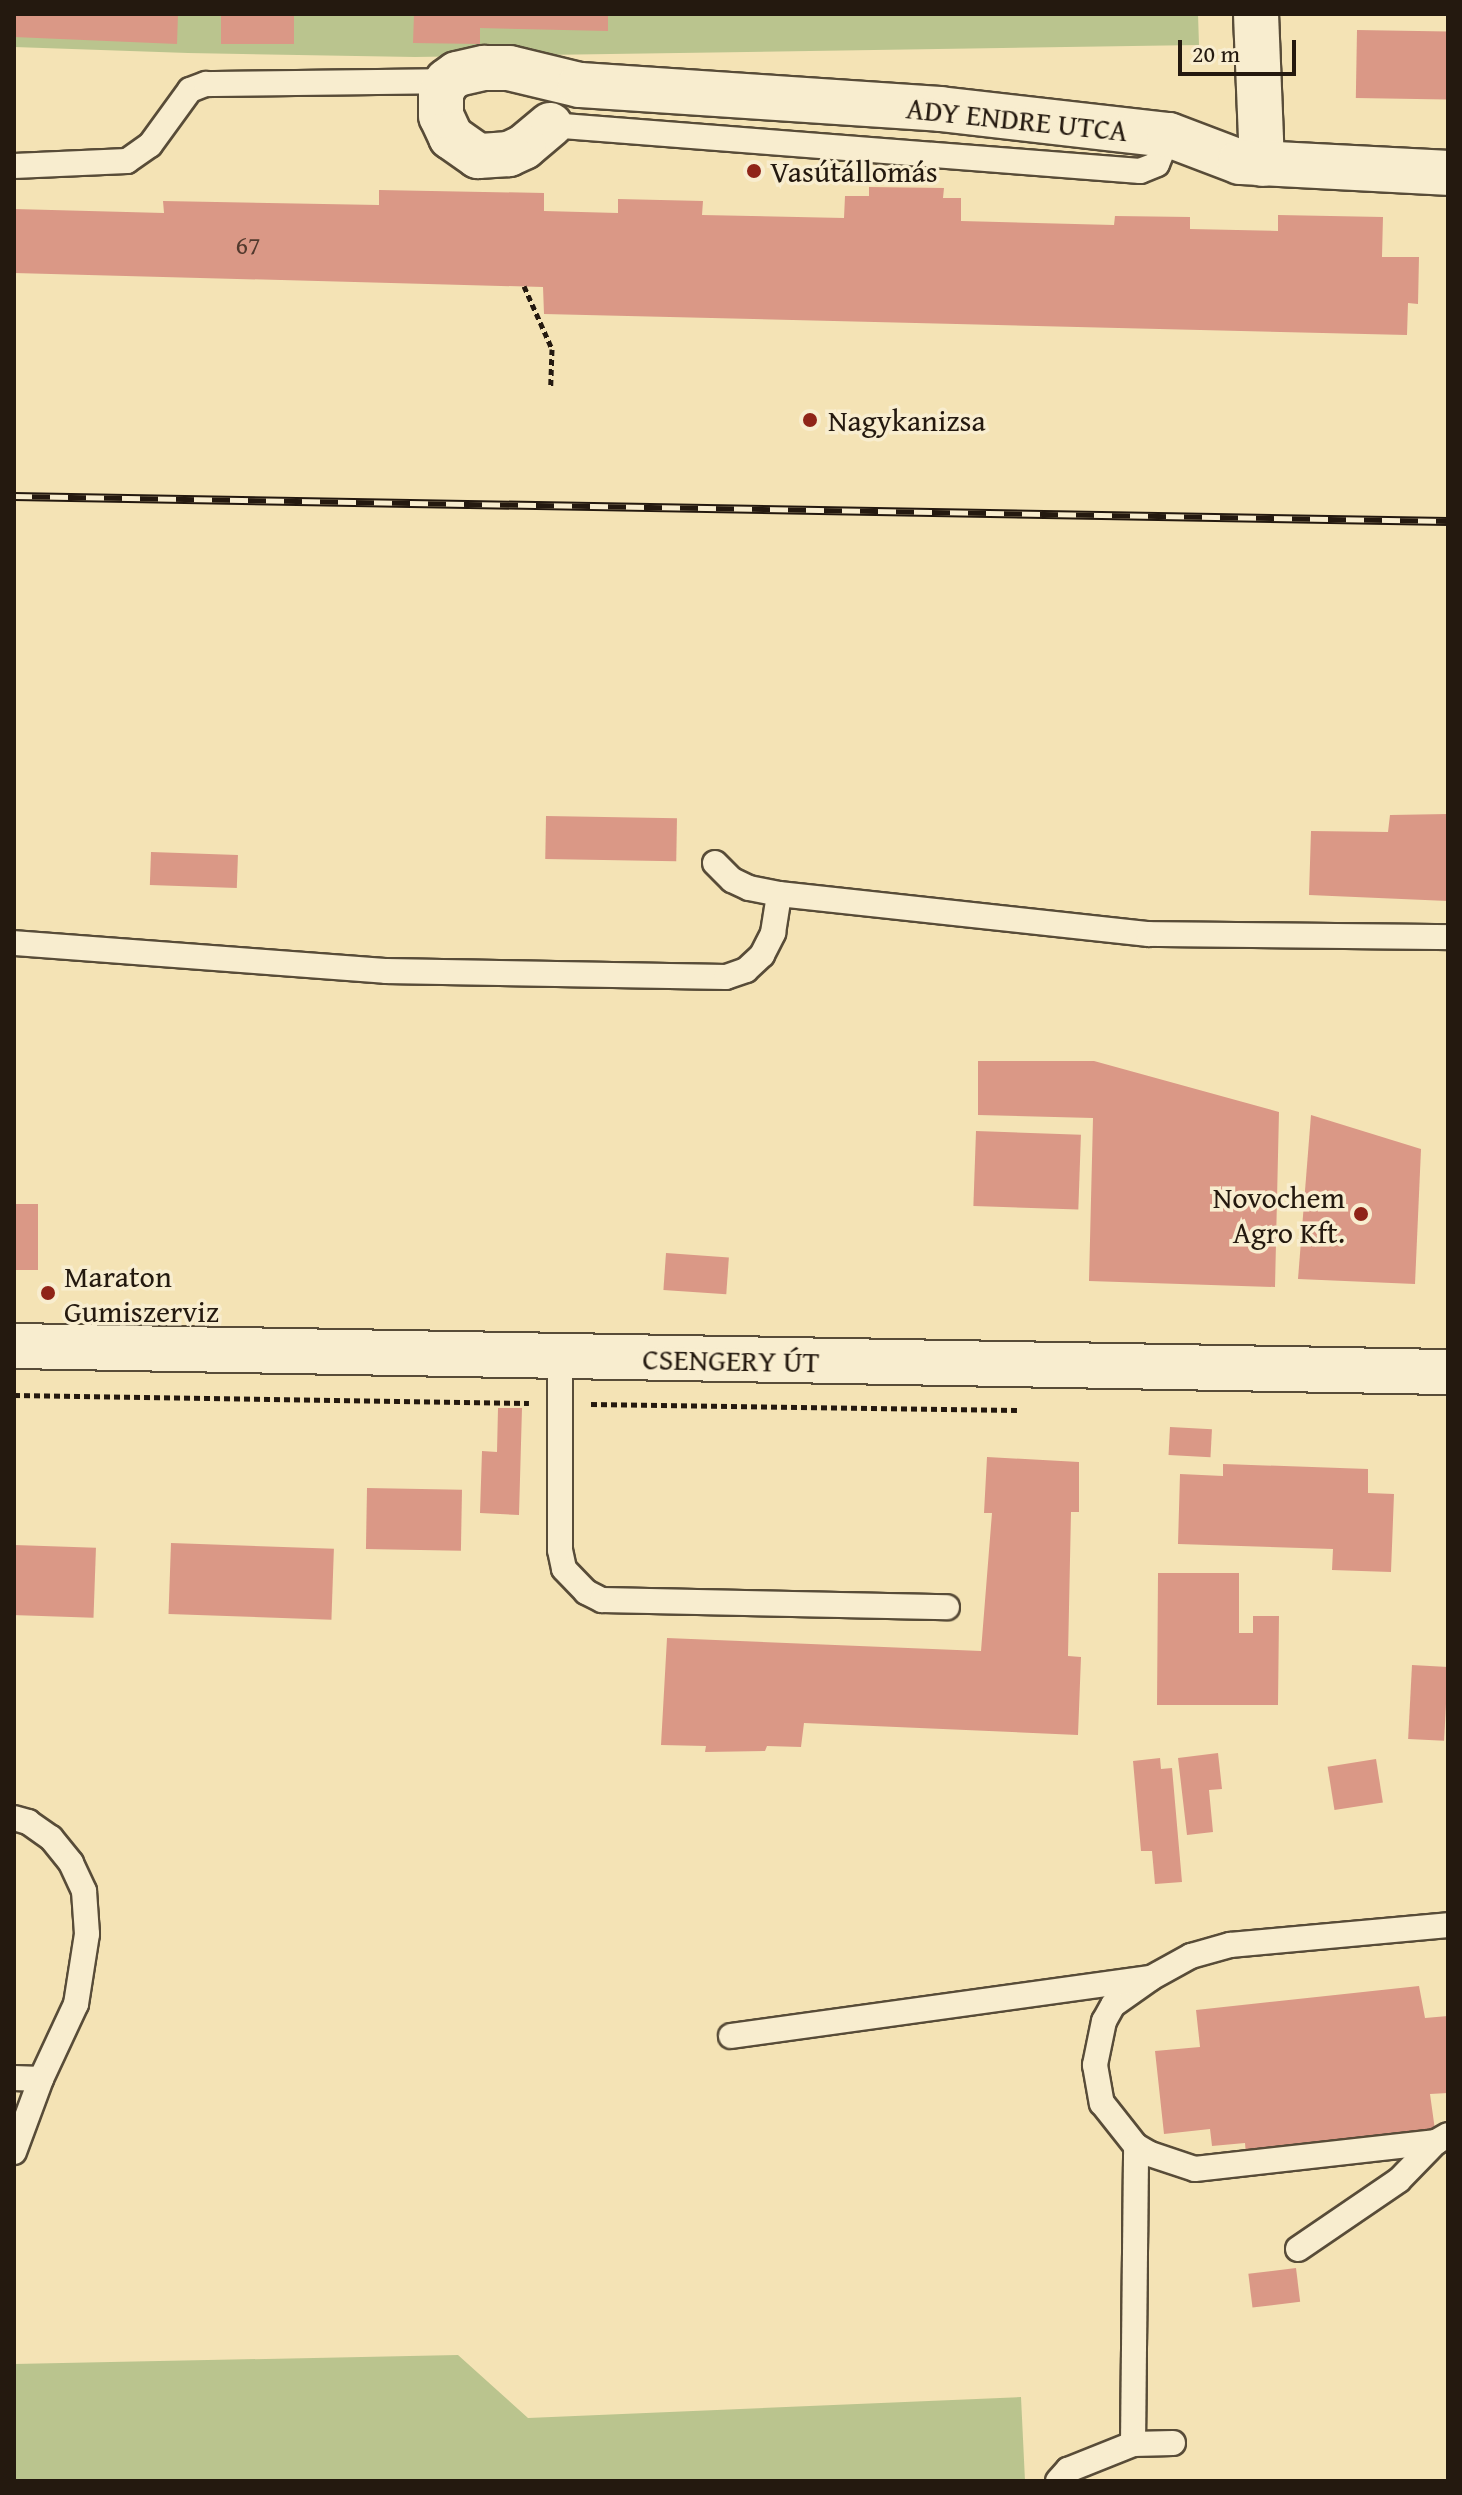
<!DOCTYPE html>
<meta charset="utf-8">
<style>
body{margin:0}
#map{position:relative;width:1462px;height:2495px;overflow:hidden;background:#f4e3b5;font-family:"Gentium Book Plus",serif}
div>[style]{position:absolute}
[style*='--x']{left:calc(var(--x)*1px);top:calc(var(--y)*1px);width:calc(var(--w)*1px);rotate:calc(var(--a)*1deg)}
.green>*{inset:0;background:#bac48e}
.building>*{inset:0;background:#da9886;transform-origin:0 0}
.path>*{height:5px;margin-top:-2.5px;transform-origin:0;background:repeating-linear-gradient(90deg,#24190f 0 6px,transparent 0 10px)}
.roads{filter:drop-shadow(2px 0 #584c38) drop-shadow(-2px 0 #584c38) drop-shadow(0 2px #584c38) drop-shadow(0 -2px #584c38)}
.lane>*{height:24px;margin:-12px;padding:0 12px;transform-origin:12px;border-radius:12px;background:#f8edcf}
.street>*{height:44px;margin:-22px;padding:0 22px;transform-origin:22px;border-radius:22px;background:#f8edcf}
.secondary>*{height:44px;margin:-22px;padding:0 22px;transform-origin:22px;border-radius:22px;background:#f8edcf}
.rail>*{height:9px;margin-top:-4.5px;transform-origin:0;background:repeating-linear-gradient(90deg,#f8edcf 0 18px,#24190f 0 36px);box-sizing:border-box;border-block:2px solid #24190f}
.dots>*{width:22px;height:22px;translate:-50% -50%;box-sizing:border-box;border:4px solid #f8edcf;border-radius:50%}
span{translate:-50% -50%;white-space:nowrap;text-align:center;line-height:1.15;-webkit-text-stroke:7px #f8edcf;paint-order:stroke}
.number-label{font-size:26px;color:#52392d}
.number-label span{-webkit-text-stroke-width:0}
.street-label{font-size:30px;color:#24190f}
.poi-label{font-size:30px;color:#24190f}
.left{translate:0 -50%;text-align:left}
.right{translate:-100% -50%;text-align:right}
.frame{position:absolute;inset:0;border:16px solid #24190f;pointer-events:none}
.scale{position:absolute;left:1178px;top:40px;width:118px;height:36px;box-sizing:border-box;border:4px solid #24190f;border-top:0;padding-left:10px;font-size:24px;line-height:28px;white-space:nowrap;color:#24190f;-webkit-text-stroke:6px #f8edcf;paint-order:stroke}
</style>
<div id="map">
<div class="green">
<div style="clip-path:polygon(14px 14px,1198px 14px,1199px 45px,415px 57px,188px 53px,14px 47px)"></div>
<div style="clip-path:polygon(458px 2355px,528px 2418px,1021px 2397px,1025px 2481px,14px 2481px,14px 2364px)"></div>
</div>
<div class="building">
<div style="clip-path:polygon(14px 14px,178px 14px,177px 44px,14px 37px)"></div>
<div style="left:221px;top:14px;width:73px;height:30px"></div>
<div style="clip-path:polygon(414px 14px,608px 14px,608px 31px,480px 28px,480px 44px,413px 43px)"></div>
<div style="left:1357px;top:30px;width:91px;height:68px;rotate:1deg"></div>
<div style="clip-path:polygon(869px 187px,944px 188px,943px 198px,961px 198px,961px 221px,1114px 225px,1115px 216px,1190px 217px,1190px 229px,1278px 231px,1278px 215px,1383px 217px,1382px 257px,1419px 257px,1418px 304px,1408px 303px,1407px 335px,544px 314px,543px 287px,14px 273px,14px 209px,164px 213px,163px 201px,379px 205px,379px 190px,544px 193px,544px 211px,618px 213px,618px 199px,703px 201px,702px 215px,844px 218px,845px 196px,869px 196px)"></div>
<div style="clip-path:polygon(1448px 814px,1448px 901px,1309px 895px,1311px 831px,1388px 832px,1390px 815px)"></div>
<div style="left:546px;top:816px;width:131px;height:43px;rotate:1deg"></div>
<div style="left:151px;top:852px;width:87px;height:33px;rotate:2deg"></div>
<div style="clip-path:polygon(978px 1061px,1094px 1061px,1279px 1112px,1275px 1287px,1089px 1281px,1093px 1118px,978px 1115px)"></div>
<div style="clip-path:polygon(1311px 1115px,1421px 1149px,1415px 1284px,1298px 1279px)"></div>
<div style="left:976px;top:1131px;width:105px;height:75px;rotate:2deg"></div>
<div style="left:14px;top:1204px;width:24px;height:66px"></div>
<div style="left:666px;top:1253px;width:63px;height:37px;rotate:4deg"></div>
<div style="clip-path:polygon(498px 1408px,522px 1408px,519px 1515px,480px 1513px,482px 1451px,497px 1452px)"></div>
<div style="left:1170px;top:1427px;width:42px;height:28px;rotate:3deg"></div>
<div style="clip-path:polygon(987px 1457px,1079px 1462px,1079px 1512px,1071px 1512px,1068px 1656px,1081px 1657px,1078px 1735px,804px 1723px,801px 1747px,767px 1746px,765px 1751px,705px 1752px,706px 1746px,661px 1745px,667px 1638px,981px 1651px,992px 1513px,984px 1513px)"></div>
<div style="clip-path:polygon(1223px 1464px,1368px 1469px,1368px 1493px,1394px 1494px,1391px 1572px,1332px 1570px,1333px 1549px,1178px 1544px,1180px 1474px,1223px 1476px)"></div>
<div style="left:367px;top:1488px;width:95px;height:61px;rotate:1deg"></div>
<div style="left:171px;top:1543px;width:163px;height:71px;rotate:2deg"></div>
<div style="left:14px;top:1545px;width:82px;height:70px;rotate:2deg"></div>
<div style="clip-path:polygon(1158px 1573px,1239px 1573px,1239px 1633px,1253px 1633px,1253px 1616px,1279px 1616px,1278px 1705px,1157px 1705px)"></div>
<div style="left:1412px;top:1665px;width:36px;height:74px;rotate:3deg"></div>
<div style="clip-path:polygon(1218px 1753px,1222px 1789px,1209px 1790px,1213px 1832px,1187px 1835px,1178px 1758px)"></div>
<div style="clip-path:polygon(1160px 1758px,1161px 1769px,1172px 1768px,1182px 1882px,1155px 1884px,1152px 1851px,1141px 1851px,1133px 1761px)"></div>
<div style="left:1376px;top:1759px;width:44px;height:49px;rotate:81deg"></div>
<div style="clip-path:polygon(1419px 1986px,1425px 2018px,1448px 2016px,1448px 2093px,1430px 2094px,1435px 2130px,1246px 2155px,1245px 2143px,1212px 2146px,1210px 2129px,1164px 2134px,1155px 2051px,1200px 2047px,1196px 2010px)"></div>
<div style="left:1296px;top:2268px;width:34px;height:48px;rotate:83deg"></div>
</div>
<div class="path">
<div style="--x:524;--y:286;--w:69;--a:66"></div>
<div style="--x:552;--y:349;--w:37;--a:92"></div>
<div style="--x:14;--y:1395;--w:515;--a:0.89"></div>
<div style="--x:591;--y:1404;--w:426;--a:0.8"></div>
</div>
<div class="roads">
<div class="lane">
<div style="--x:550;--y:125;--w:592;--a:4.46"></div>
<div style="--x:1140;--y:171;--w:18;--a:-22"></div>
<div style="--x:1157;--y:164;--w:31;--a:-68"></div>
<div style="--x:14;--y:166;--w:113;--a:-2.5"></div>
<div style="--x:127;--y:161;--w:28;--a:-35"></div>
<div style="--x:150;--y:145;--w:68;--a:-54"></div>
<div style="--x:190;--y:90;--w:17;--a:-21"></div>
<div style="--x:206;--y:84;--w:241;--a:-0.7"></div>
<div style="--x:715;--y:863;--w:24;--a:45"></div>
<div style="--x:732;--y:880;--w:19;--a:25"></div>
<div style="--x:749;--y:888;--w:31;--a:11"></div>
<div style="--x:14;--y:943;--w:373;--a:4.3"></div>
<div style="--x:386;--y:971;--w:340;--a:1"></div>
<div style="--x:726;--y:977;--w:21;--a:-19"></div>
<div style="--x:746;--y:970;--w:22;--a:-43"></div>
<div style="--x:762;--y:955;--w:25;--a:-63"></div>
<div style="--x:773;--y:933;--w:39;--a:-81"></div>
<div style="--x:779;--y:894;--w:372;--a:6.2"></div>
<div style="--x:1149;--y:934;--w:299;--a:0.6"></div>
<div style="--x:560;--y:1357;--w:193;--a:90"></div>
<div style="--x:560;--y:1550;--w:19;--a:78"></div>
<div style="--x:564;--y:1569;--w:32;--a:46"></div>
<div style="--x:586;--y:1592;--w:18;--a:27"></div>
<div style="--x:602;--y:1600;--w:345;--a:1.2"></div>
<div style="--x:14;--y:1818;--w:15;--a:16"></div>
<div style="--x:28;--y:1822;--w:28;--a:35"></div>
<div style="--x:51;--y:1838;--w:32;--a:51"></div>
<div style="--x:71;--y:1863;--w:31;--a:65"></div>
<div style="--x:84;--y:1891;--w:43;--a:86"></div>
<div style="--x:87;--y:1934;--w:71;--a:98.9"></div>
<div style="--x:76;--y:2004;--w:83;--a:115"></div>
<div style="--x:41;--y:2079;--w:78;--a:110.3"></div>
<div style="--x:1150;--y:1979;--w:45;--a:144.9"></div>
<div style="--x:1113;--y:2005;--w:18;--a:119"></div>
<div style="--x:1104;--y:2021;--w:45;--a:101.6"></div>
<div style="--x:1095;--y:2065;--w:39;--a:80"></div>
<div style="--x:1102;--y:2103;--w:55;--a:51.7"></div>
<div style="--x:1136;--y:2146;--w:16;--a:30"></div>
<div style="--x:1150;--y:2154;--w:47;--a:18.4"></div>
<div style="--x:1195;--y:2169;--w:243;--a:-6.4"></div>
<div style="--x:1436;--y:2142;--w:14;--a:-30"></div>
<div style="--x:731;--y:2036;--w:424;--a:-7.9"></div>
<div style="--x:1151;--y:1978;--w:46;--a:-28.8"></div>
<div style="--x:1191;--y:1956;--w:41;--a:-15.8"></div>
<div style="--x:1230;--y:1945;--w:219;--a:-5.2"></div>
<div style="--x:14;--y:2078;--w:27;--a:2"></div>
<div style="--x:1298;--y:2249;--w:122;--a:-34.3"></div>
<div style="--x:1399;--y:2180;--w:53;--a:-45.8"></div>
<div style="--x:1133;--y:2444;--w:298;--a:-89.4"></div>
<div style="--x:1058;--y:2481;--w:15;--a:-48"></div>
<div style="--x:1068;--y:2470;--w:70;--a:-21.8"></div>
<div style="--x:1133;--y:2444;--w:40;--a:-1.4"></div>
</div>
<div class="street">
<div style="--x:1256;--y:14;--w:150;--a:87.7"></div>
</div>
<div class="secondary">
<div style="--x:550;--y:125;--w:34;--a:140"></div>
<div style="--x:524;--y:147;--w:17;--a:155"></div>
<div style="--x:509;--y:154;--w:31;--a:176"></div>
<div style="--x:478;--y:156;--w:33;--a:-145"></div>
<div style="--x:451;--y:137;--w:23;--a:-115"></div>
<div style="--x:441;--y:116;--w:23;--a:-90"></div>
<div style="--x:441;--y:93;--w:13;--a:-63"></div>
<div style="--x:447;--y:81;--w:12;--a:-35"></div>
<div style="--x:457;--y:74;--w:28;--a:-13"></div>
<div style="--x:484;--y:68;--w:25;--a:0"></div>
<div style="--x:509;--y:68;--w:73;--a:13.5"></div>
<div style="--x:580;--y:85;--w:361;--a:3.8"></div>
<div style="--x:940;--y:109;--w:230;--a:6.5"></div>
<div style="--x:1169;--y:135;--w:76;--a:20.8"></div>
<div style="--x:1240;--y:162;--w:208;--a:3"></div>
<div style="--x:14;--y:1346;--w:1434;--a:1.04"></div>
</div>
</div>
<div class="rail">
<div style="--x:14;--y:496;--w:1434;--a:1"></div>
</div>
<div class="dots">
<div style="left:754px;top:171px;background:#8f2418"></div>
<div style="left:810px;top:420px;background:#8f2418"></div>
<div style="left:1361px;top:1214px;background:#8f2418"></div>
<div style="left:48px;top:1293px;background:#8f2418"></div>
</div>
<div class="number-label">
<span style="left:248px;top:245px">67</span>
</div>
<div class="street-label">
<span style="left:1017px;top:119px;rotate:6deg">ADY ENDRE UTCA</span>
<span style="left:731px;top:1360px;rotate:1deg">CSENGERY ÚT</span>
</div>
<div class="poi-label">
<span class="left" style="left:770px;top:171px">Vasútállomás</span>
<span class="left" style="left:828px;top:420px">Nagykanizsa</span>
<span class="right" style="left:1345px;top:1214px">Novochem<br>Agro Kft.</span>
<span class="left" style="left:64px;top:1293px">Maraton<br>Gumiszerviz</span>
</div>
<div class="frame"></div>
<div class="scale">20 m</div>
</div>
